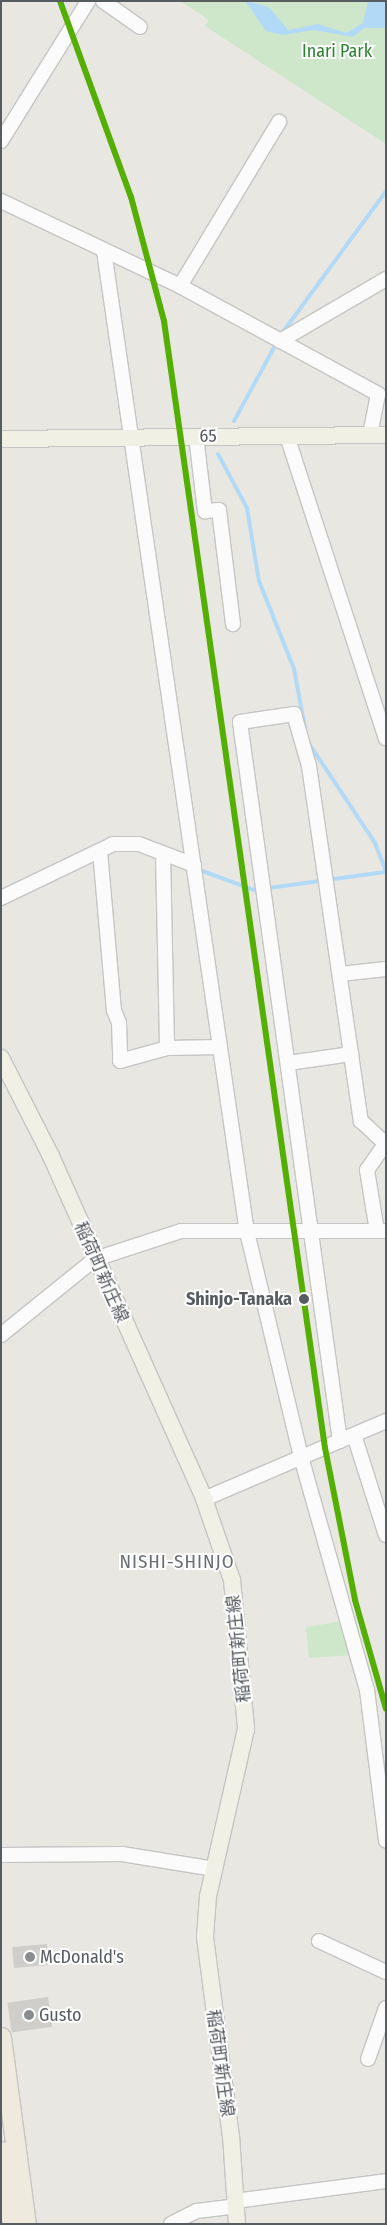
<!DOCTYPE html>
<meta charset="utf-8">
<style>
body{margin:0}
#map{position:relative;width:387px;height:2225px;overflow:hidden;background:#e8e7e2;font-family:"Fira Sans Condensed","Noto Sans JP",sans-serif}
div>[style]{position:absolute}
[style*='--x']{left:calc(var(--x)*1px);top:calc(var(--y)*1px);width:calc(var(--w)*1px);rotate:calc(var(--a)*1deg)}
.green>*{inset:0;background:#cee7ca}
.water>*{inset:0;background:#b2daf6}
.stream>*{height:4px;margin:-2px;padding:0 2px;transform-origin:2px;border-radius:2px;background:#b2daf6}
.building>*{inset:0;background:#cfcecb;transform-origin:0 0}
.roads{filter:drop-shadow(1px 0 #c4c5c4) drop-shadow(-1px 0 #c4c5c4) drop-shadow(0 1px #c4c5c4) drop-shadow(0 -1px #c4c5c4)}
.minor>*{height:14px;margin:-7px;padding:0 7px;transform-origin:7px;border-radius:7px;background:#fcfbfb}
.major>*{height:16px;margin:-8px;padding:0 8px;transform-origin:8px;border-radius:8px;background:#f1f0e5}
.highway>*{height:19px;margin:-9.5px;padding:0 9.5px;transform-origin:9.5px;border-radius:9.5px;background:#eeeade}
.rail-1>*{height:6px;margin:-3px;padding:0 3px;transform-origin:3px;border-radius:3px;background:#55ae04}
.dots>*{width:14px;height:14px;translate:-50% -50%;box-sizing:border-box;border:2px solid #fff;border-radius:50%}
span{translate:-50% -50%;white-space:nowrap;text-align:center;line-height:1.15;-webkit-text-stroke:4px #fff;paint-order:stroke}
.park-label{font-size:18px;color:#2d8330}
.street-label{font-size:18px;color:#575c61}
.stop-label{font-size:18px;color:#575c61;font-weight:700}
.right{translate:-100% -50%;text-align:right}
.poi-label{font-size:18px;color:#575c61}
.left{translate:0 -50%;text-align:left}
.neighbourhood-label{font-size:19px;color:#686e73;letter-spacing:1px}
.frame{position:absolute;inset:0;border:2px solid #575c61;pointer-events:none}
</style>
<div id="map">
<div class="green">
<div style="clip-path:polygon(180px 1px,386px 1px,386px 144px,205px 26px,209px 20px)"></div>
<div style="clip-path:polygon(344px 1621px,352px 1655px,309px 1658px,306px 1627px)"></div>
</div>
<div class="water">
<div style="clip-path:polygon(245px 1px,269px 7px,288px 30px,318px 24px,346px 33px,363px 23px,368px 1px,386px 1px,386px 28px,364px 28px,353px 37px,314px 30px,282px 35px,266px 31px)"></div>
</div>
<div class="stream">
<div style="--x:280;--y:336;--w:180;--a:-53.8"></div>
<div style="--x:234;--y:421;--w:90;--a:-61.4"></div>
<div style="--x:218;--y:454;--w:61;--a:61.8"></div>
<div style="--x:247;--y:508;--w:74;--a:80.7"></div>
<div style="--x:259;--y:581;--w:95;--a:68.3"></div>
<div style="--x:294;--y:669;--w:60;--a:79.4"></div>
<div style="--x:308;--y:742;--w:121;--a:56.4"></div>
<div style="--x:375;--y:843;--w:31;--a:69"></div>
<div style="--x:197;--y:869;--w:61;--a:20.2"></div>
<div style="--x:254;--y:890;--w:132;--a:-7.8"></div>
</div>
<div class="building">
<div style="left:47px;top:1944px;width:21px;height:35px;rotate:85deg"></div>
<div style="left:48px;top:1997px;width:30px;height:41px;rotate:82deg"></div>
</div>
<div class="roads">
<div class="minor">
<div style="--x:103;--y:1;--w:45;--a:35.1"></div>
<div style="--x:1;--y:141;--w:165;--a:-58.1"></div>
<div style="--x:1;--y:201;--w:198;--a:25.4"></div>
<div style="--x:180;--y:286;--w:226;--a:28.6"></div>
<div style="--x:378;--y:394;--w:42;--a:101"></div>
<div style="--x:104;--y:251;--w:991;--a:81.71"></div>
<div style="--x:247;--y:1232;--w:231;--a:76.5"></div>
<div style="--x:301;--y:1457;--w:242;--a:74.2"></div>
<div style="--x:367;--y:1690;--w:152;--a:82.8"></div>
<div style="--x:180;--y:286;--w:192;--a:-58.9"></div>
<div style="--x:280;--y:341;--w:123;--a:-30.3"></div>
<div style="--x:196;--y:436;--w:76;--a:83.2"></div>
<div style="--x:205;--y:511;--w:14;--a:-4"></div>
<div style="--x:219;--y:510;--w:115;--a:83"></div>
<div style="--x:287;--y:436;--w:318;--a:71.9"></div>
<div style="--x:100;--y:851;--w:160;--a:85"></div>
<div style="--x:114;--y:1010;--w:14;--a:69"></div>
<div style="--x:119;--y:1023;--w:38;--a:88"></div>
<div style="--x:120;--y:1061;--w:49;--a:-15.5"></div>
<div style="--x:167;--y:1048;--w:53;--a:-1.1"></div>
<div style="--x:163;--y:854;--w:194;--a:88.8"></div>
<div style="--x:1;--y:898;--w:124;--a:-25.7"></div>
<div style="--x:113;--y:844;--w:26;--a:0"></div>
<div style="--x:139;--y:844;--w:59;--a:20.9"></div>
<div style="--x:340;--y:974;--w:46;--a:-6.2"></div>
<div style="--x:288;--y:1063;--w:64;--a:-8.1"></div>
<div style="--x:377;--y:1231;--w:62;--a:-99.3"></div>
<div style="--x:367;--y:1170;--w:32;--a:-55"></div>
<div style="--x:1;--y:1335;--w:121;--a:-39"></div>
<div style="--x:95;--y:1259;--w:90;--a:-18"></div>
<div style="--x:181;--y:1231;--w:205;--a:0"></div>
<div style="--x:354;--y:1435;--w:105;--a:72.3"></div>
<div style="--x:340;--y:1441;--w:726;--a:-97.92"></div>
<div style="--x:240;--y:722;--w:55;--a:-8.4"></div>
<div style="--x:294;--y:714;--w:54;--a:73.9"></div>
<div style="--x:309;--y:766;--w:359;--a:81.7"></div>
<div style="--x:361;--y:1121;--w:34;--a:43"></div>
<div style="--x:204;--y:1499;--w:198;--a:-23.2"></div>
<div style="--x:1;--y:1855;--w:121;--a:-0.5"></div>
<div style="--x:122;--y:1854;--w:94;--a:9.2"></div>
<div style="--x:319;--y:1941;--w:74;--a:24.8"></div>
<div style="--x:368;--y:2059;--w:54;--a:-70.6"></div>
<div style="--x:235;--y:2201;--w:152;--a:-7.5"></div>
<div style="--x:171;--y:2224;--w:29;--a:-27"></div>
<div style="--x:197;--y:2211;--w:39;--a:-7"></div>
</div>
<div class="major">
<div style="--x:1;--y:439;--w:385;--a:-0.6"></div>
<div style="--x:1;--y:1058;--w:108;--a:63"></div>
<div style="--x:50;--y:1154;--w:378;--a:65.9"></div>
<div style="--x:204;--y:1499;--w:86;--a:70.9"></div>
<div style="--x:232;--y:1580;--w:150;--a:84.6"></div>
<div style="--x:246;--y:1729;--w:171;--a:102.8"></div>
<div style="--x:208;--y:1896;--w:41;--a:94.2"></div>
<div style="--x:205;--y:1937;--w:201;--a:82.6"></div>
<div style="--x:231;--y:2136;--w:88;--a:86.1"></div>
</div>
<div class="highway">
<div style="--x:1;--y:2037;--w:189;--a:82.4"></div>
<div style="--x:1;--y:2151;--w:74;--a:81.4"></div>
</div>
</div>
<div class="rail-1">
<div style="--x:60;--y:1;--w:208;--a:70.1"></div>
<div style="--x:131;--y:197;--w:128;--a:75.1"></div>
<div style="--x:164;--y:321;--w:1138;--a:81.87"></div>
<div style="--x:325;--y:1448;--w:155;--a:78.8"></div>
<div style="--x:355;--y:1600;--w:113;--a:74.1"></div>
</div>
<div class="dots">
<div style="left:304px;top:1299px;background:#575c61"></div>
<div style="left:30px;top:1957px;background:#8a8d8e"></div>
<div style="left:29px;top:2015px;background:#8a8d8e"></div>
</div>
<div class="park-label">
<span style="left:337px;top:51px">Inari Park</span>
</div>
<div class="street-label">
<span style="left:208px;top:436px;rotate:-1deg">65</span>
<span style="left:101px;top:1272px;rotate:66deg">稲荷町新庄線</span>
<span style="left:239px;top:1649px;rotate:-96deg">稲荷町新庄線</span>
<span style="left:220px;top:2063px;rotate:82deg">稲荷町新庄線</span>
</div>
<div class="stop-label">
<span class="right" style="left:292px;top:1299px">Shinjo-Tanaka</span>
</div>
<div class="poi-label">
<span class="left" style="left:40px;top:1957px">McDonald's</span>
<span class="left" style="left:39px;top:2015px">Gusto</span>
</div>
<div class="neighbourhood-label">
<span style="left:177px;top:1562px">NISHI-SHINJO</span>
</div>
<div class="frame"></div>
</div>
